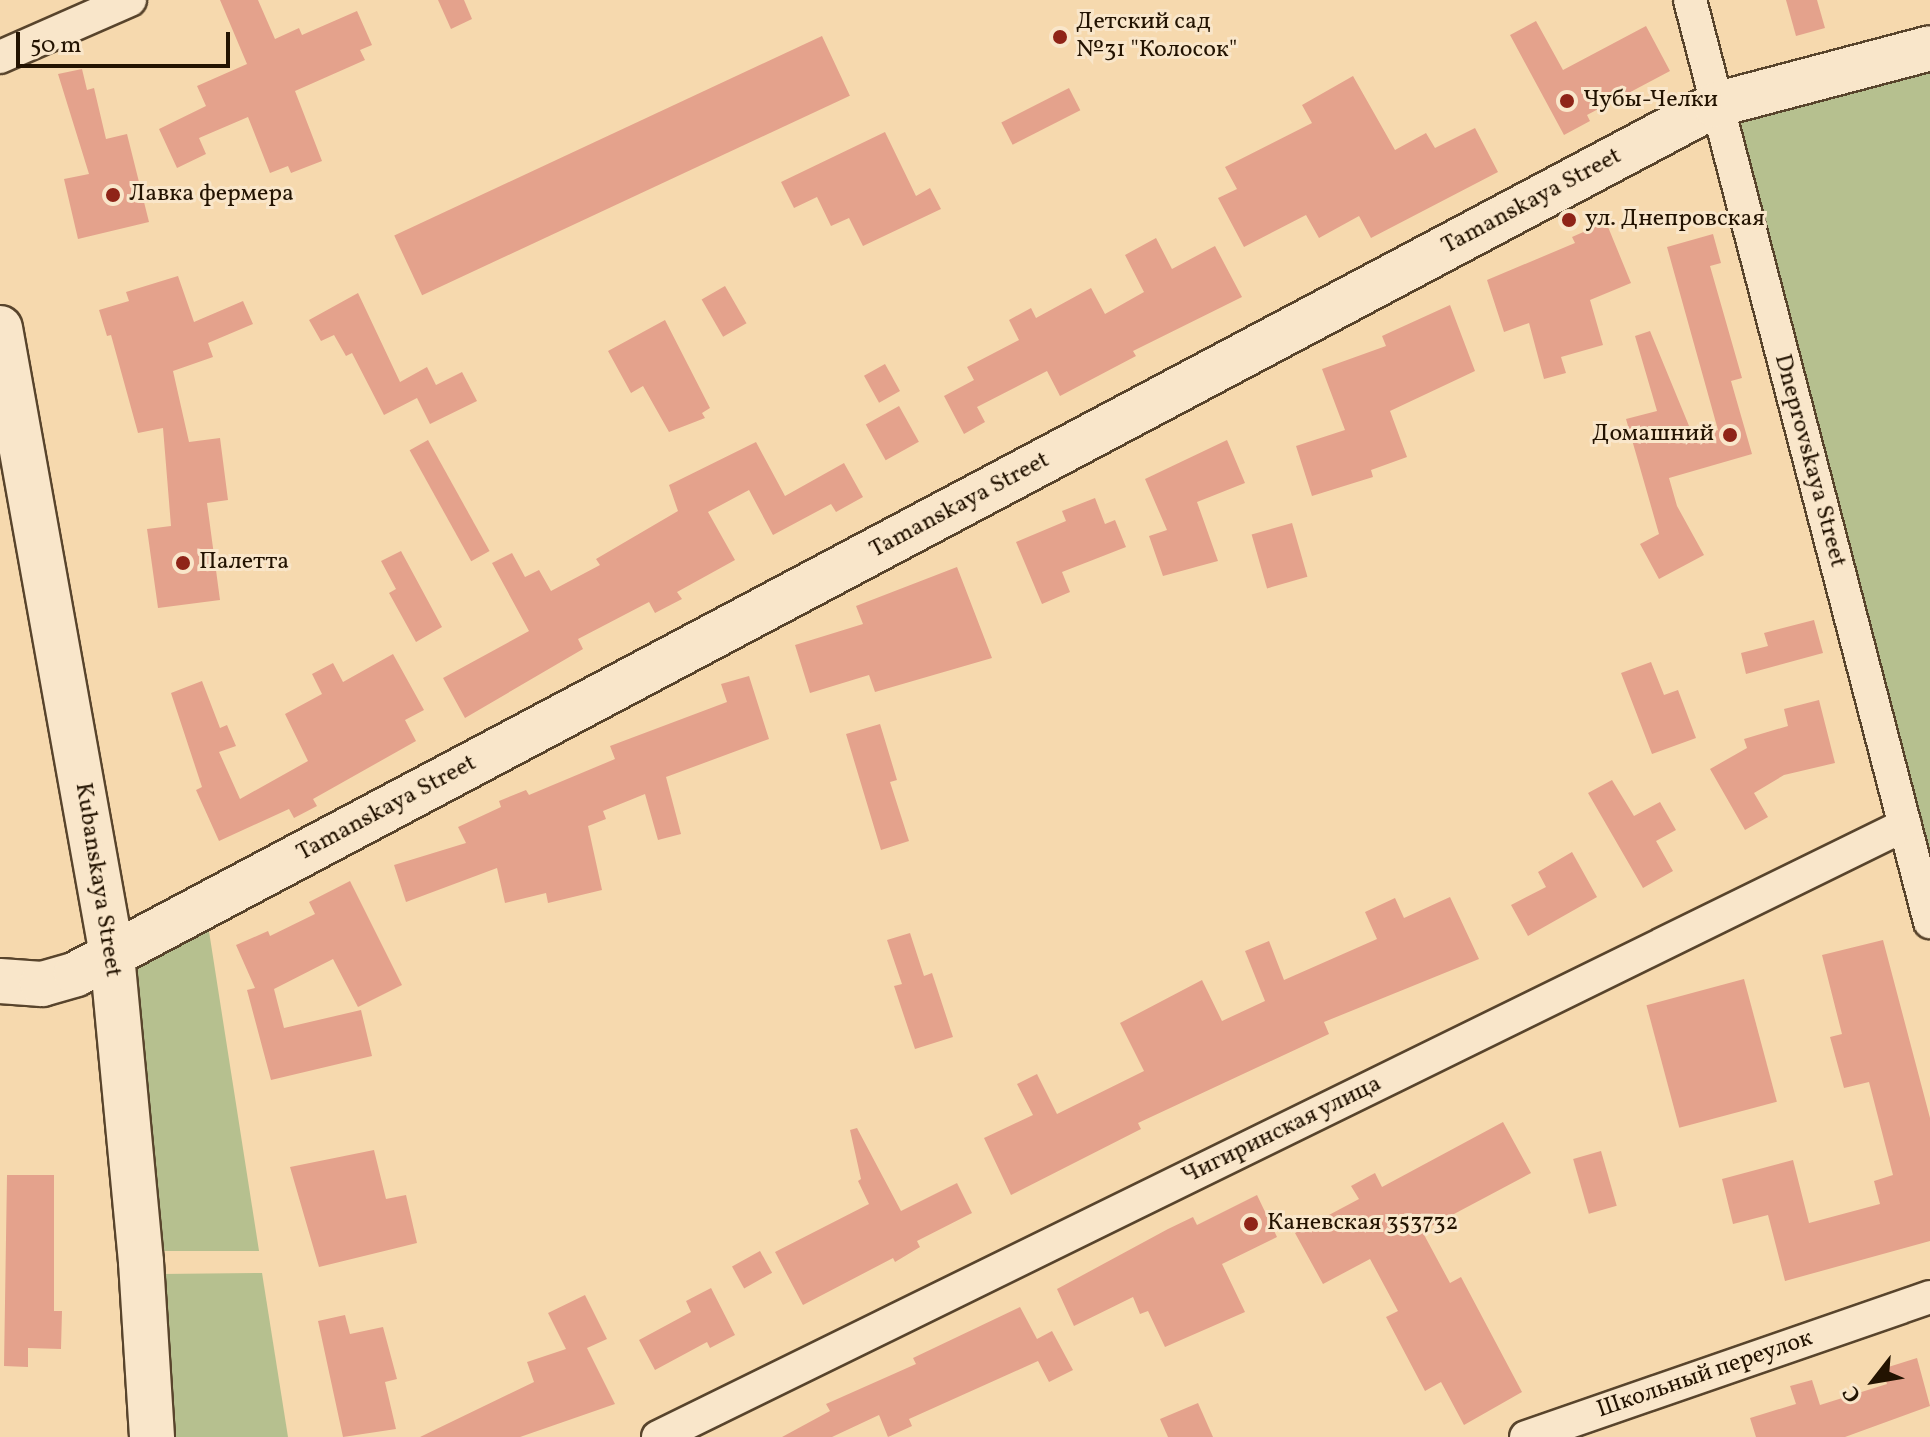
<!DOCTYPE html>
<meta charset="utf-8">
<style>
body{margin:0}
#map{position:relative;width:1930px;height:1437px;overflow:hidden;background:#f6d9ae;font-family:Vollkorn,serif}
div>[style]{position:absolute}
[style*='--x']{left:calc(var(--x)*1px);top:calc(var(--y)*1px);width:calc(var(--w)*1px);rotate:calc(var(--a)*1deg)}
.green>*{inset:0;background:#b6c08f}
.building>*{inset:0;background:#e4a28c;transform-origin:0 0}
.roads{filter:drop-shadow(2px 0 #58442c) drop-shadow(-2px 0 #58442c) drop-shadow(0 2px #58442c) drop-shadow(0 -2px #58442c)}
.street>*{height:32px;margin:-16px;padding:0 16px;transform-origin:16px;border-radius:16px;background:#f9e6ca}
.secondary>*{height:44px;margin:-22px;padding:0 22px;transform-origin:22px;border-radius:22px;background:#f9e6ca}
.dots>*{width:22px;height:22px;translate:-50% -50%;box-sizing:border-box;border:4px solid #f9e6ca;border-radius:50%}
span{translate:-50% -50%;white-space:nowrap;text-align:center;line-height:1.15;-webkit-text-stroke:6px #f9e6ca;paint-order:stroke}
.poi-label{font-size:24px;color:#231301}
.left{translate:0 -50%;text-align:left}
.right{translate:-100% -50%;text-align:right}
.street-label{font-size:24px;color:#231301}
.north{position:absolute;left:1834px;top:1341px;width:80px;height:80px;-webkit-text-stroke:6px #f9e6ca;paint-order:stroke;rotate:239deg;font-size:22px;font-weight:700;line-height:32px;text-align:center;color:#231301}
.north::after{content:'';display:block;margin:auto;width:28px;height:36px;background:#231301;clip-path:polygon(50% 0,100% 100%,50% 72%,0 100%)}
.scale{position:absolute;left:16px;top:32px;width:214px;height:36px;box-sizing:border-box;border:4px solid #231301;border-top:0;padding-left:10px;font-size:24px;line-height:28px;white-space:nowrap;color:#231301;-webkit-text-stroke:6px #f9e6ca;paint-order:stroke}
</style>
<div id="map">
<div class="green">
<div style="clip-path:polygon(1930px 71px,1930px 888px,1730px 123px)"></div>
<div style="clip-path:polygon(208px 925px,259px 1251px,158px 1251px,135px 966px)"></div>
<div style="clip-path:polygon(262px 1273px,288px 1437px,174px 1437px,160px 1274px)"></div>
</div>
<div class="building">
<div style="clip-path:polygon(220px 0,258px 0,275px 39px,299px 28px,302px 35px,357px 11px,372px 45px,360px 50px,365px 60px,295px 91px,322px 161px,291px 173px,288px 166px,270px 173px,248px 117px,199px 138px,206px 154px,177px 168px,159px 129px,206px 106px,197px 86px,247px 64px)"></div>
<div style="clip-path:polygon(438px 0,464px 0,472px 19px,451px 29px)"></div>
<div style="clip-path:polygon(1786px 0,1817px 0,1825px 28px,1796px 36px)"></div>
<div style="clip-path:polygon(1536px 21px,1563px 70px,1646px 26px,1670px 71px,1587px 115px,1590px 121px,1564px 135px,1510px 35px)"></div>
<div style="left:822px;top:36px;width:66px;height:472px;rotate:65deg"></div>
<div style="clip-path:polygon(82px 69px,87px 90px,94px 88px,106px 139px,127px 134px,149px 222px,78px 239px,64px 179px,89px 174px,58px 74px)"></div>
<div style="clip-path:polygon(1353px 76px,1395px 150px,1426px 133px,1435px 148px,1475px 128px,1498px 172px,1371px 238px,1359px 216px,1319px 238px,1306px 215px,1244px 247px,1218px 198px,1237px 189px,1225px 167px,1312px 123px,1302px 105px)"></div>
<div style="left:1069px;top:88px;width:25px;height:76px;rotate:63deg"></div>
<div style="clip-path:polygon(885px 132px,916px 196px,930px 188px,941px 209px,863px 246px,849px 218px,831px 226px,817px 197px,794px 208px,781px 182px)"></div>
<div style="clip-path:polygon(1606px 222px,1631px 283px,1590px 300px,1603px 345px,1561px 357px,1566px 373px,1544px 379px,1529px 323px,1504px 332px,1487px 280px,1575px 243px,1572px 237px)"></div>
<div style="clip-path:polygon(1713px 234px,1721px 263px,1710px 266px,1742px 378px,1731px 381px,1752px 454px,1669px 478px,1677px 506px,1704px 555px,1659px 579px,1640px 544px,1659px 534px,1626px 419px,1657px 411px,1635px 336px,1650px 331px,1694px 438px,1718px 430px,1667px 247px)"></div>
<div style="clip-path:polygon(1156px 238px,1172px 269px,1215px 246px,1242px 297px,1133px 351px,1136px 356px,1060px 396px,1047px 371px,977px 407px,985px 422px,964px 434px,944px 396px,974px 380px,967px 367px,1019px 340px,1009px 320px,1031px 308px,1036px 318px,1091px 288px,1105px 314px,1144px 292px,1125px 255px)"></div>
<div style="clip-path:polygon(178px 276px,194px 322px,243px 301px,253px 324px,208px 343px,213px 357px,173px 371px,189px 442px,220px 438px,228px 500px,207px 503px,220px 600px,158px 608px,147px 529px,171px 526px,163px 428px,138px 433px,111px 335px,107px 336px,99px 310px,129px 301px,126px 292px)"></div>
<div style="left:725px;top:286px;width:43px;height:27px;rotate:60deg"></div>
<div style="clip-path:polygon(358px 293px,400px 382px,427px 367px,436px 385px,462px 372px,477px 401px,430px 424px,417px 398px,384px 415px,352px 353px,346px 356px,334px 335px,321px 341px,309px 320px)"></div>
<div style="clip-path:polygon(1450px 305px,1475px 371px,1390px 411px,1407px 457px,1371px 470px,1373px 477px,1312px 496px,1296px 446px,1345px 430px,1322px 369px,1386px 346px,1382px 336px)"></div>
<div style="clip-path:polygon(665px 320px,710px 408px,702px 413px,705px 418px,669px 432px,643px 386px,631px 393px,608px 351px)"></div>
<div style="left:885px;top:364px;width:31px;height:24px;rotate:61deg"></div>
<div style="left:899px;top:406px;width:41px;height:38px;rotate:61deg"></div>
<div style="left:428px;top:440px;width:127px;height:21px;rotate:61deg"></div>
<div style="clip-path:polygon(1227px 440px,1245px 483px,1197px 502px,1218px 561px,1163px 576px,1149px 536px,1167px 530px,1145px 479px)"></div>
<div style="clip-path:polygon(756px 442px,785px 496px,844px 463px,863px 497px,836px 512px,831px 504px,773px 535px,749px 490px,708px 512px,735px 560px,677px 592px,682px 599px,655px 613px,649px 602px,578px 639px,583px 649px,465px 718px,443px 678px,529px 631px,492px 563px,512px 553px,525px 577px,539px 570px,551px 591px,600px 565px,596px 559px,678px 511px,669px 485px)"></div>
<div style="clip-path:polygon(1095px 498px,1105px 524px,1115px 520px,1126px 547px,1062px 572px,1070px 592px,1042px 604px,1016px 542px,1066px 521px,1062px 511px)"></div>
<div style="left:1292px;top:523px;width:56px;height:42px;rotate:74deg"></div>
<div style="clip-path:polygon(401px 551px,442px 627px,416px 642px,389px 593px,396px 589px,381px 561px)"></div>
<div style="clip-path:polygon(957px 567px,992px 658px,875px 692px,869px 675px,810px 693px,795px 645px,863px 624px,856px 606px)"></div>
<div style="clip-path:polygon(1814px 620px,1823px 653px,1746px 674px,1741px 653px,1768px 646px,1764px 633px)"></div>
<div style="clip-path:polygon(393px 654px,424px 710px,405px 720px,416px 741px,313px 799px,317px 806px,294px 818px,289px 809px,219px 841px,196px 790px,202px 787px,171px 693px,202px 681px,220px 728px,227px 725px,236px 746px,219px 752px,240px 799px,308px 761px,285px 714px,322px 694px,312px 674px,333px 663px,343px 682px)"></div>
<div style="clip-path:polygon(1651px 662px,1664px 695px,1678px 690px,1696px 738px,1652px 754px,1621px 673px)"></div>
<div style="clip-path:polygon(749px 676px,769px 739px,666px 777px,681px 834px,658px 840px,645px 794px,603px 811px,606px 819px,588px 826px,602px 890px,548px 903px,546px 893px,505px 903px,497px 868px,406px 902px,394px 865px,466px 843px,458px 827px,501px 807px,499px 801px,526px 790px,529px 795px,615px 759px,610px 746px,727px 702px,721px 684px)"></div>
<div style="clip-path:polygon(1819px 700px,1835px 763px,1784px 775px,1754px 793px,1768px 817px,1745px 830px,1710px 769px,1747px 748px,1744px 739px,1788px 726px,1784px 709px)"></div>
<div style="clip-path:polygon(880px 724px,897px 780px,890px 782px,909px 841px,881px 850px,846px 734px)"></div>
<div style="clip-path:polygon(1612px 780px,1634px 816px,1660px 802px,1676px 830px,1656px 841px,1673px 871px,1643px 888px,1588px 793px)"></div>
<div style="clip-path:polygon(1572px 852px,1597px 897px,1528px 936px,1511px 905px,1546px 887px,1538px 872px)"></div>
<div style="clip-path:polygon(350px 881px,402px 985px,358px 1007px,333px 959px,274px 989px,284px 1028px,361px 1010px,372px 1056px,271px 1080px,247px 990px,255px 988px,236px 945px,268px 931px,270px 936px,315px 914px,309px 902px)"></div>
<div style="clip-path:polygon(1450px 897px,1479px 959px,1324px 1022px,1329px 1034px,1138px 1123px,1141px 1129px,1011px 1195px,984px 1138px,1033px 1115px,1017px 1084px,1037px 1074px,1057px 1114px,1144px 1071px,1120px 1023px,1202px 980px,1222px 1021px,1265px 1001px,1245px 951px,1269px 941px,1284px 980px,1377px 939px,1365px 912px,1395px 898px,1404px 918px)"></div>
<div style="clip-path:polygon(910px 933px,924px 976px,932px 973px,953px 1037px,915px 1049px,894px 986px,902px 984px,887px 940px)"></div>
<div style="clip-path:polygon(1883px 940px,1930px 1118px,1930px 1241px,1785px 1281px,1768px 1215px,1733px 1224px,1722px 1179px,1793px 1160px,1809px 1223px,1880px 1204px,1874px 1181px,1893px 1175px,1869px 1082px,1844px 1088px,1830px 1037px,1842px 1034px,1822px 955px)"></div>
<div style="left:1744px;top:979px;width:127px;height:101px;rotate:75deg"></div>
<div style="clip-path:polygon(1503px 1122px,1531px 1173px,1422px 1231px,1450px 1283px,1461px 1277px,1522px 1392px,1464px 1425px,1441px 1382px,1425px 1391px,1386px 1317px,1398px 1311px,1370px 1259px,1323px 1284px,1295px 1233px,1359px 1199px,1351px 1186px,1375px 1173px,1382px 1187px)"></div>
<div style="clip-path:polygon(857px 1128px,901px 1211px,957px 1183px,972px 1213px,917px 1241px,920px 1247px,895px 1262px,893px 1258px,803px 1305px,775px 1252px,869px 1204px,858px 1181px,861px 1179px,850px 1130px)"></div>
<div style="clip-path:polygon(374px 1150px,386px 1199px,406px 1195px,417px 1243px,319px 1267px,290px 1167px)"></div>
<div style="left:1601px;top:1151px;width:57px;height:29px;rotate:74deg"></div>
<div style="clip-path:polygon(7px 1175px,54px 1175px,54px 1311px,62px 1311px,61px 1349px,28px 1348px,28px 1367px,4px 1366px)"></div>
<div style="clip-path:polygon(1257px 1195px,1277px 1237px,1222px 1264px,1245px 1312px,1165px 1347px,1148px 1311px,1140px 1314px,1133px 1297px,1074px 1326px,1057px 1289px,1168px 1229px,1193px 1217px,1197px 1225px)"></div>
<div style="left:760px;top:1251px;width:25px;height:32px;rotate:61deg"></div>
<div style="clip-path:polygon(711px 1288px,735px 1335px,710px 1348px,707px 1342px,655px 1370px,639px 1340px,691px 1312px,686px 1301px)"></div>
<div style="clip-path:polygon(585px 1295px,607px 1339px,587px 1348px,615px 1404px,520px 1437px,420px 1437px,534px 1382px,527px 1362px,566px 1349px,548px 1313px)"></div>
<div style="clip-path:polygon(1020px 1307px,1037px 1339px,1052px 1331px,1073px 1370px,1049px 1382px,1038px 1361px,909px 1419px,912px 1426px,888px 1437px,879px 1415px,832px 1437px,782px 1437px,830px 1411px,826px 1404px,916px 1364px,913px 1358px)"></div>
<div style="clip-path:polygon(345px 1315px,350px 1334px,383px 1327px,397px 1379px,385px 1382px,396px 1429px,343px 1437px,318px 1321px)"></div>
<div style="clip-path:polygon(1917px 1358px,1930px 1406px,1845px 1437px,1756px 1437px,1750px 1418px,1796px 1404px,1790px 1386px,1812px 1380px,1820px 1405px,1887px 1384px,1882px 1369px)"></div>
<div style="clip-path:polygon(1198px 1403px,1213px 1437px,1168px 1437px,1160px 1419px)"></div>
</div>
<div class="roads">
<div class="street">
<div style="--x:1690;--y:0;--w:953;--a:75.41"></div>
<div style="--x:0;--y:57;--w:142;--a:-23.7"></div>
<div style="--x:658;--y:1437;--w:1389;--a:-26.14"></div>
<div style="--x:1526;--y:1437;--w:428;--a:-19.1"></div>
</div>
<div class="secondary">
<div style="--x:0;--y:328;--w:637;--a:79.87"></div>
<div style="--x:112;--y:955;--w:308;--a:84.6"></div>
<div style="--x:141;--y:1262;--w:175;--a:86.4"></div>
<div style="--x:0;--y:981;--w:42;--a:4.1"></div>
<div style="--x:42;--y:984;--w:35;--a:-16"></div>
<div style="--x:76;--y:974;--w:1855;--a:-27.93"></div>
<div style="--x:1715;--y:105;--w:222;--a:-14.8"></div>
</div>
</div>
<div class="dots">
<div style="left:1060px;top:37px;background:#8f2418"></div>
<div style="left:1567px;top:101px;background:#8f2418"></div>
<div style="left:113px;top:195px;background:#8f2418"></div>
<div style="left:1569px;top:220px;background:#8f2418"></div>
<div style="left:1730px;top:435px;background:#8f2418"></div>
<div style="left:183px;top:563px;background:#8f2418"></div>
<div style="left:1251px;top:1224px;background:#8f2418"></div>
</div>
<div class="poi-label">
<span class="left" style="left:1076px;top:37px">Детский сад<br>№31 "Колосок"</span>
<span class="left" style="left:1583px;top:101px">Чубы-Челки</span>
<span class="left" style="left:129px;top:195px">Лавка фермера</span>
<span class="left" style="left:1585px;top:220px">ул. Днепровская</span>
<span class="right" style="left:1714px;top:435px">Домашний</span>
<span class="left" style="left:199px;top:563px">Палетта</span>
<span class="left" style="left:1267px;top:1224px">Каневская 353732</span>
</div>
<div class="street-label">
<span style="left:1532px;top:202px;rotate:-28deg">Tamanskaya Street</span>
<span style="left:1809px;top:461px;rotate:75deg">Dneprovskaya Street</span>
<span style="left:960px;top:506px;rotate:-28deg">Tamanskaya Street</span>
<span style="left:387px;top:809px;rotate:-28deg">Tamanskaya Street</span>
<span style="left:97px;top:880px;rotate:81deg">Kubanskaya Street</span>
<span style="left:1282px;top:1131px;rotate:-26deg">Чигиринская улица</span>
<span style="left:1705px;top:1375px;rotate:-19deg">Школьный переулок</span>
</div>
<div class="north">С</div>
<div class="scale">50 m</div>
</div>
